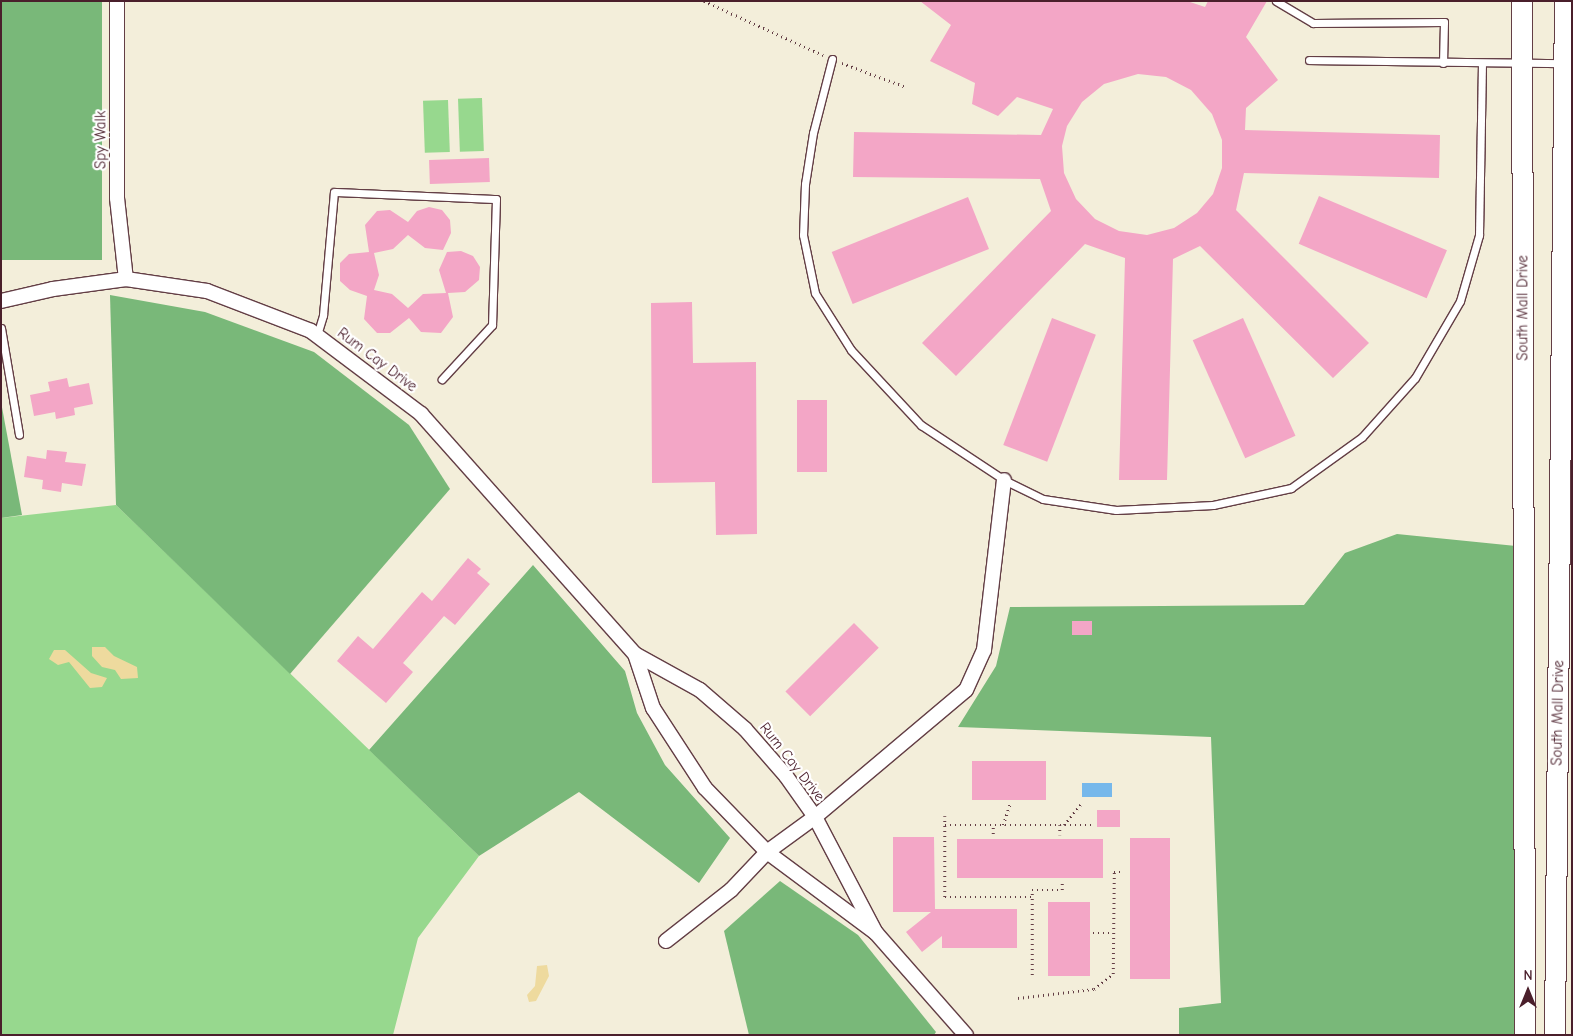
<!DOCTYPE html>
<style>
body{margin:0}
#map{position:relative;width:1573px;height:1036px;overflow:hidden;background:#f3eeda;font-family:"Comic Neue",sans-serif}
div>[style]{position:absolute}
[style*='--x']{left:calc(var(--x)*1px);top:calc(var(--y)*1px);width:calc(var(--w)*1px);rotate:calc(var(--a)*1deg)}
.green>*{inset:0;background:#97d88e;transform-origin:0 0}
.forest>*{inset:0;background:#79b879;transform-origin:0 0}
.sand>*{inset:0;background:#eeda9e}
.water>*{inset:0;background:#76b8eb;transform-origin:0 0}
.building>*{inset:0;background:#f3a6c6;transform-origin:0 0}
.path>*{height:2.5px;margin-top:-1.25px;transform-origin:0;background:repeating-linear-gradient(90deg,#633e45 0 1px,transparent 0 5px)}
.roads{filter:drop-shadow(1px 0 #633e45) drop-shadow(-1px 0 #633e45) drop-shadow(0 1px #633e45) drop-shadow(0 -1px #633e45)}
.lane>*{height:7px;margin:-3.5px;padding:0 3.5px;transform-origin:3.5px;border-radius:3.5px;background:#fff}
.street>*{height:14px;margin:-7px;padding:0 7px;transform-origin:7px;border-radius:7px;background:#fff}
.secondary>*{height:20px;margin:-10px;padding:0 10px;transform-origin:10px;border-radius:10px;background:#fff}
span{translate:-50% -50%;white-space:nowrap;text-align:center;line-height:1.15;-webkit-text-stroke:4.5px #fff;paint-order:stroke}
.street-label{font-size:15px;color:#4a1f2b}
.frame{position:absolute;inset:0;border:2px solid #4a1f2b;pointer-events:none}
.north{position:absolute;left:1503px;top:966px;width:50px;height:50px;-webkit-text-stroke:4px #fff;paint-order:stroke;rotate:0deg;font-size:14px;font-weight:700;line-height:20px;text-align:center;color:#4a1f2b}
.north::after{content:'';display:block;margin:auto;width:18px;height:22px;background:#4a1f2b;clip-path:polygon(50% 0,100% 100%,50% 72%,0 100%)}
</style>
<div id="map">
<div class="green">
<div style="left:482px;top:98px;width:53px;height:24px;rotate:88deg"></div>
<div style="left:448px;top:100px;width:52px;height:25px;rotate:88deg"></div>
<div style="clip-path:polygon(116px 505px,479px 856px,418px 938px,393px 1035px,1px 1035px,1px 518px)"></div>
</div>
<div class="forest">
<div style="left:102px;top:1px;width:259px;height:101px;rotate:90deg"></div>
<div style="clip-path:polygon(110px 295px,205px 312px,314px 352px,409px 425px,450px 489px,290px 674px,116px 505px)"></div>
<div style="clip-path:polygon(1px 402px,22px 515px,1px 518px)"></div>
<div style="clip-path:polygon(1397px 534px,1516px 546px,1517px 1035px,1179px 1035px,1179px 1008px,1221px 1003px,1211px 737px,958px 727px,996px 666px,1010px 607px,1304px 605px,1345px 553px)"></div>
<div style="clip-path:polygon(533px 565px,625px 671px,637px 713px,665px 765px,730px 838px,699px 883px,579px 792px,479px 856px,369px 750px)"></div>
<div style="clip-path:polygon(780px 881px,858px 935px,936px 1032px,934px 1035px,749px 1035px,724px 931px)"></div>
</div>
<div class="sand">
<div style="clip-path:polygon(92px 647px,105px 647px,114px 656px,137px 667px,138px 678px,121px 679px,115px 670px,102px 667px,92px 656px)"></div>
<div style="clip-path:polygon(54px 650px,65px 650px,91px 673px,107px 678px,102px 687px,90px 688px,69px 662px,58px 665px,49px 659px)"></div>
<div style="clip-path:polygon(547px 965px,549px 976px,536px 1001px,529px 1002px,527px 995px,535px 986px,537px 966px)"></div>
</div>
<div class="water">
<div style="left:1082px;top:783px;width:30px;height:14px"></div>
</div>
<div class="building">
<div style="clip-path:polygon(evenodd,920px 1px,1187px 1px,1205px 7px,1208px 1px,1267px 1px,1246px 37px,1278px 80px,1246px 108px,1245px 130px,1440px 135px,1439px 178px,1244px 173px,1236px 210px,1369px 343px,1333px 378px,1200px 246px,1173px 259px,1167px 480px,1119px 480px,1125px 258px,1085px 244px,956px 376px,922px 343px,1051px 211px,1040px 179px,853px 177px,854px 132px,1041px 135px,1053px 109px,1017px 97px,998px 116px,972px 104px,975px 83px,930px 61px,951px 25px,920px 1px,1138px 74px,1166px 77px,1191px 90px,1212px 114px,1222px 140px,1222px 168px,1213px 194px,1197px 213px,1174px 228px,1147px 235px,1119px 231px,1095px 219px,1076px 199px,1064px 173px,1062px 146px,1067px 126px,1082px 102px,1104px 84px,1138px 74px)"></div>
<div style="left:489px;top:158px;width:24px;height:60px;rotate:88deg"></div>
<div style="left:1319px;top:196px;width:139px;height:52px;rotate:23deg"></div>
<div style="left:968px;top:197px;width:56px;height:147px;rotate:68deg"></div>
<div style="clip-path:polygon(429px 207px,442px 210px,450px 220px,451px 233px,443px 250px,425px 248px,408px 235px,393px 249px,374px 253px,379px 275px,374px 290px,392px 294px,408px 308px,423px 294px,446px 293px,439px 270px,447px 252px,461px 251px,473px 256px,480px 267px,479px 280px,465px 292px,448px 293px,453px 317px,441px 333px,421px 332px,409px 318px,390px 333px,377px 333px,364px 319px,367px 296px,350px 290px,340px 281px,340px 263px,349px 254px,369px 252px,365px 225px,377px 211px,390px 210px,408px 222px,417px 211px)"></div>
<div style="clip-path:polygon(692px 302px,693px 363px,756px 362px,757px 534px,716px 535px,715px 482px,652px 483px,651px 303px)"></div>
<div style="left:1052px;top:318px;width:47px;height:136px;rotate:21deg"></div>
<div style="left:1243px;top:318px;width:129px;height:55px;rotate:66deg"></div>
<div style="clip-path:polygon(67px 378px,69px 387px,89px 383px,93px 404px,74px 408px,75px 415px,56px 419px,55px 412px,34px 416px,30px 395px,50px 391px,48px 382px)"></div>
<div style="left:797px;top:400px;width:30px;height:72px"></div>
<div style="clip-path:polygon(47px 450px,67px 452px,65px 462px,86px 464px,82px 486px,62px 483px,61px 492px,42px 489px,43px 480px,24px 477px,27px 456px,46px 459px)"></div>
<div style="clip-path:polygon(468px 558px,481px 569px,477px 573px,490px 584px,455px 625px,444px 616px,403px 663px,413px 672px,386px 703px,337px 661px,358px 636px,373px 649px,422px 592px,432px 601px)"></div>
<div style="left:1072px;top:621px;width:20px;height:14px"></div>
<div style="left:854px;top:623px;width:35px;height:97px;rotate:45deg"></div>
<div style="left:972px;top:761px;width:74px;height:39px"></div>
<div style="left:1120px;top:810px;width:17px;height:23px;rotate:90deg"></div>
<div style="clip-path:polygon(893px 837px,934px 837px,935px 909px,1017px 909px,1017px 948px,942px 948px,942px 936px,922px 952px,906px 932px,931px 912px,893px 912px)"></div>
<div style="left:1130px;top:838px;width:40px;height:141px"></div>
<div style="left:957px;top:839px;width:146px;height:39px"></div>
<div style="left:1048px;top:902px;width:42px;height:74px"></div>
</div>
<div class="path">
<div style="--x:704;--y:1;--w:131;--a:24.4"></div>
<div style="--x:842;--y:63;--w:68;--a:20.6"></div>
<div style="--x:945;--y:816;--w:81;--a:90"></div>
<div style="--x:945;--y:897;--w:87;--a:0"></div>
<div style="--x:945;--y:825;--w:150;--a:0"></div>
<div style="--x:1003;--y:825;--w:23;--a:-72"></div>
<div style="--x:1060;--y:825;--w:10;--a:90"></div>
<div style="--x:1064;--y:825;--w:27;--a:-51"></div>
<div style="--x:993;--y:834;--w:9;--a:-90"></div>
<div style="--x:1093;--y:933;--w:20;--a:0"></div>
<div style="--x:1032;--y:975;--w:85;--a:-90"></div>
<div style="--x:1032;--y:890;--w:30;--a:0"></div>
<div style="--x:1062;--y:890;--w:9;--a:-90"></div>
<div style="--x:1018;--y:998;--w:77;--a:-6.8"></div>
<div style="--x:1094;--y:989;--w:24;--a:-38"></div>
<div style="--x:1113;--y:974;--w:102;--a:-89.4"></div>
<div style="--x:1114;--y:872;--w:7;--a:0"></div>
</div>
<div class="roads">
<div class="lane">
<div style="--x:1276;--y:1;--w:43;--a:30.7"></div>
<div style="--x:1313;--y:23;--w:131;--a:-0.4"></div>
<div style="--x:1444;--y:22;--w:41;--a:91.4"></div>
<div style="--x:832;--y:59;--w:76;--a:104.4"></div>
<div style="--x:813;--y:133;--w:52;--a:98.9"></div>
<div style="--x:805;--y:184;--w:51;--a:92.2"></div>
<div style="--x:803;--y:235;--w:59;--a:78.3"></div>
<div style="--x:815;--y:293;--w:67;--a:57.7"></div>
<div style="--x:851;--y:350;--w:103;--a:47"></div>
<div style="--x:921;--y:425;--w:100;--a:33.5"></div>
<div style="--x:1004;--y:480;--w:43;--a:26"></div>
<div style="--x:1043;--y:499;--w:74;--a:8.6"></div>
<div style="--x:1116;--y:510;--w:97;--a:-3"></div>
<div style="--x:1213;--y:505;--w:80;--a:-12.3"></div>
<div style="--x:1291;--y:488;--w:87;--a:-35.7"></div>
<div style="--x:1362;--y:437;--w:79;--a:-48.1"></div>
<div style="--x:1415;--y:378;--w:89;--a:-59.7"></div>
<div style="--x:1460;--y:301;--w:69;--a:-73.9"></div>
<div style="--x:1479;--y:235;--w:172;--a:-89"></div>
<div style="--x:1309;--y:60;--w:254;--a:0.7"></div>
<div style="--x:1;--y:328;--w:108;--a:80.4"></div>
<div style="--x:317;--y:335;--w:21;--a:-73"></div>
<div style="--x:323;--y:315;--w:123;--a:-84.9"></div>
<div style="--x:334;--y:192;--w:162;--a:2.5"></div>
<div style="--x:496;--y:199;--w:126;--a:91.8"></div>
<div style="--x:492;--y:325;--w:74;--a:132.8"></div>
</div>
<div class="street">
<div style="--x:117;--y:1;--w:197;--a:90"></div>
<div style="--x:117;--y:198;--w:81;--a:83.7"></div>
<div style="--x:1;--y:301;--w:53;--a:-13"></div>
<div style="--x:53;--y:289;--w:74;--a:-7.8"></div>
<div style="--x:126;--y:279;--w:82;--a:8.4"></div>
<div style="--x:207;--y:291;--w:111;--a:21"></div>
<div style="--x:311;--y:331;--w:138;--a:37"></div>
<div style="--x:421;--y:414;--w:322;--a:48.3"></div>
<div style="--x:635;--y:654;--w:74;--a:29"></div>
<div style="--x:700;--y:690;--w:60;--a:40.9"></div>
<div style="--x:745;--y:729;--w:62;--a:48.9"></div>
<div style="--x:786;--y:776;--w:50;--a:54.7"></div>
<div style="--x:815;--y:817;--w:131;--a:62.3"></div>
<div style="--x:635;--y:654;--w:57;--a:71.6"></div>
<div style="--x:653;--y:708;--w:95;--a:57"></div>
<div style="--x:705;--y:788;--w:89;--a:45.9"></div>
<div style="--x:767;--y:852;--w:136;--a:36.6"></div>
<div style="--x:876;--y:933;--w:136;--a:48.6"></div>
<div style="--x:666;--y:941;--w:83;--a:-38.1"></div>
<div style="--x:731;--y:890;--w:52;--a:-46.5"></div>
<div style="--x:767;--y:852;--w:59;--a:-36.1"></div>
<div style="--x:815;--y:817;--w:197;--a:-40.1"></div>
<div style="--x:966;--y:690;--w:44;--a:-65.8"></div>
<div style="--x:984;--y:650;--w:171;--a:-83.3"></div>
</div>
<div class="secondary">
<div style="--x:1522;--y:1;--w:1034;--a:89.83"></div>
<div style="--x:1555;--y:1035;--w:1034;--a:-89.45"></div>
</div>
</div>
<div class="street-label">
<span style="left:101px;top:140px;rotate:-90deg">Spy Walk</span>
<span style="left:1523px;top:308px;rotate:-90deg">South Mall Drive</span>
<span style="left:377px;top:360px;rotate:37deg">Rum Cay Drive</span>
<span style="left:1558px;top:713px;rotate:-89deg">South Mall Drive</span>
<span style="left:792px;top:762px;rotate:52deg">Rum Cay Drive</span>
</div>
<div class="frame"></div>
<div class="north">N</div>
</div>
